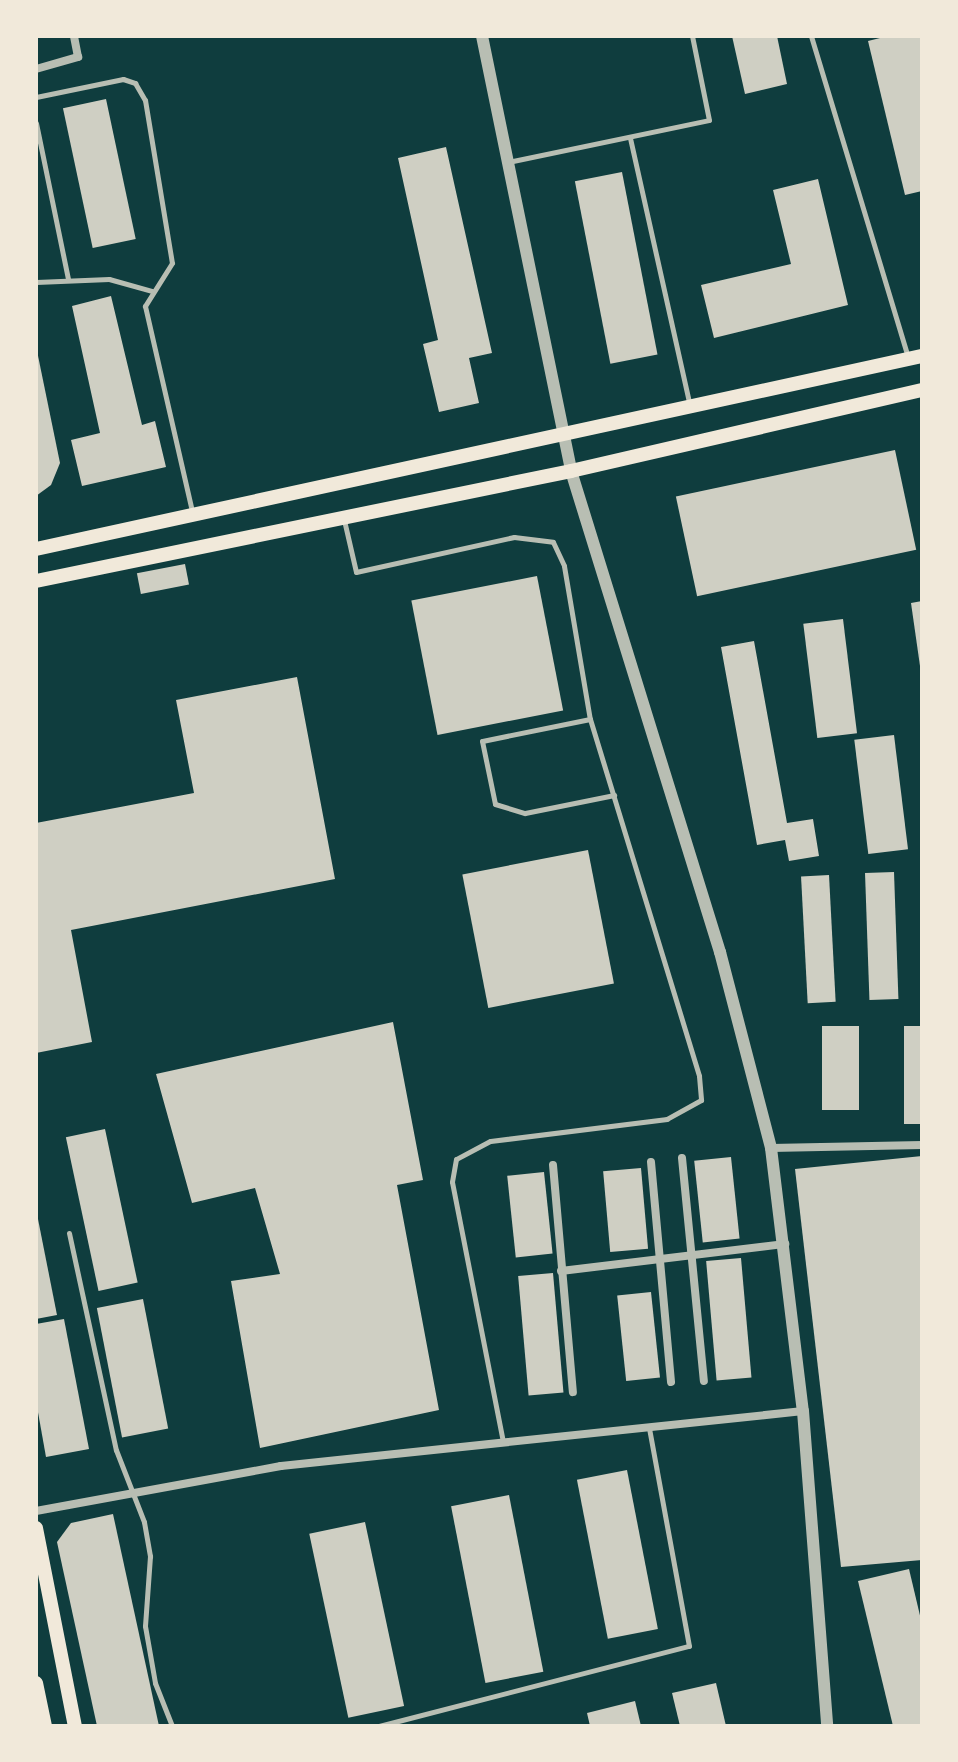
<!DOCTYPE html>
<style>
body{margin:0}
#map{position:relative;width:958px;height:1762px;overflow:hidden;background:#0f3d3e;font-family:Commissioner,sans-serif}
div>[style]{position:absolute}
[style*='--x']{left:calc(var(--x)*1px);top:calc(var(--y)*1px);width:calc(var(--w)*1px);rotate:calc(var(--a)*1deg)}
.building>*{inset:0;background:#cfcfc3;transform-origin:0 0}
.service>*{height:5px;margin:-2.5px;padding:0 2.5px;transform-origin:2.5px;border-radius:2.5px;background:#b8beb3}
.minor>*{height:8px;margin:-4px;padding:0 4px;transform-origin:4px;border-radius:4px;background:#b8beb3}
.tertiary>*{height:12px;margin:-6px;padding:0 6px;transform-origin:6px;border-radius:6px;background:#b8beb3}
.secondary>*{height:14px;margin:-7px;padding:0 7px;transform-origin:7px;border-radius:7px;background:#f1e9da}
span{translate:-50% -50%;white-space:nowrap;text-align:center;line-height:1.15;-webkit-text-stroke:7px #f1e9da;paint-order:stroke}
.frame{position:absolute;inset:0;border:38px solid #f1e9da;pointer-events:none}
</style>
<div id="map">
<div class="building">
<div style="clip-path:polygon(732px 36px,777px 36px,787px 84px,745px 94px)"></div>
<div style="clip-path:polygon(888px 36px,922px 36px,922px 191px,905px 195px,868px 41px)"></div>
<div style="left:106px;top:99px;width:143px;height:44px;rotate:78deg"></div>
<div style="clip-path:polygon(446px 147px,492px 353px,469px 358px,479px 403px,439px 412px,423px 344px,438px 340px,398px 158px)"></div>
<div style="left:622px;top:172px;width:186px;height:48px;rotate:79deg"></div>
<div style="clip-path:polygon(818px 179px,848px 305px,714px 338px,701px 285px,791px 264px,773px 190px)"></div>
<div style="clip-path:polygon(111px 296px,142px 425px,155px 421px,166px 467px,82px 486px,71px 440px,100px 433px,72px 306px)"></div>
<div style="clip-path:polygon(36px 346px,60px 463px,51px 485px,36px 496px)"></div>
<div style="left:895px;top:450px;width:102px;height:224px;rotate:78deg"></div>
<div style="left:185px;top:564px;width:21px;height:49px;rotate:79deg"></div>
<div style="left:537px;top:576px;width:137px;height:128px;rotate:79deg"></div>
<div style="clip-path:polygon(922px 601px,922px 666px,920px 666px,911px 603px)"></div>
<div style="left:843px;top:619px;width:115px;height:40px;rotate:83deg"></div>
<div style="clip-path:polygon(754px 641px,787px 823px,813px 819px,819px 856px,789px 861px,785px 840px,757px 845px,721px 647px)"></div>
<div style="clip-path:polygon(297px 677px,335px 879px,71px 930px,92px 1042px,36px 1053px,36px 823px,194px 793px,176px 700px)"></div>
<div style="left:894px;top:735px;width:115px;height:40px;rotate:83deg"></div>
<div style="left:588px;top:850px;width:136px;height:128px;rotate:79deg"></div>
<div style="left:894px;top:872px;width:127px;height:29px;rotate:88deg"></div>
<div style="left:829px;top:875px;width:127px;height:28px;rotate:87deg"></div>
<div style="clip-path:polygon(393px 1022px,423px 1180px,397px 1185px,439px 1410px,260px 1448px,231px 1281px,280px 1274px,255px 1188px,192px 1203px,156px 1074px)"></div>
<div style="left:822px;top:1026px;width:37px;height:84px"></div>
<div style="left:904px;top:1026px;width:18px;height:98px"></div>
<div style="left:105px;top:1129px;width:157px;height:40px;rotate:78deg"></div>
<div style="clip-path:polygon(922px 1156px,922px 1560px,841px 1567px,795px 1169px)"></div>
<div style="left:731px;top:1157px;width:82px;height:37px;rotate:84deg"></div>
<div style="left:641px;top:1168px;width:81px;height:38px;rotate:85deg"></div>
<div style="left:544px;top:1172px;width:82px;height:37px;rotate:84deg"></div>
<div style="clip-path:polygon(36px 1209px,57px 1315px,36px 1319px)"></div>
<div style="left:741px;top:1258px;width:120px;height:35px;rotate:85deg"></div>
<div style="left:553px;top:1273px;width:120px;height:35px;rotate:85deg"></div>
<div style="left:651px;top:1292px;width:86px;height:34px;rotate:84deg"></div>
<div style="left:143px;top:1299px;width:132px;height:47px;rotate:79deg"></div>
<div style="clip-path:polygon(64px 1319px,89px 1449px,46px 1457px,36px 1401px,36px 1324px)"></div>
<div style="left:627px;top:1470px;width:162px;height:51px;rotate:79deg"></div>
<div style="left:509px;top:1495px;width:180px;height:59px;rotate:79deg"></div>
<div style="clip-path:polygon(113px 1514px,159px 1726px,97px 1726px,57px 1542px,71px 1523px)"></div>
<div style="left:365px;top:1522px;width:188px;height:57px;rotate:78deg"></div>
<div style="clip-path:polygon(909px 1569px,922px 1624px,922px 1726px,893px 1726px,858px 1581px)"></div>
<div style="clip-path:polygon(716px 1683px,726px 1726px,680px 1726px,672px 1693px)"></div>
<div style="clip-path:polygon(635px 1701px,641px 1726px,590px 1726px,587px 1713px)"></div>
</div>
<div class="service">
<div style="--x:811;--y:36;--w:336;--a:73.2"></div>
<div style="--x:36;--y:97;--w:89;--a:-11.7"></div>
<div style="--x:123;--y:79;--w:13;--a:18"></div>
<div style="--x:135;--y:83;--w:20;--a:60"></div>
<div style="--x:145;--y:100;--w:165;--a:80.6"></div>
<div style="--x:172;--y:263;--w:51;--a:122.1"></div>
<div style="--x:145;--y:306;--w:214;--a:77.1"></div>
<div style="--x:36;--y:123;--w:159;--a:78.4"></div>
<div style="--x:630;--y:138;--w:271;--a:77.4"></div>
<div style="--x:508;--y:162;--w:205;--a:-11.8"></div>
<div style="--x:709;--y:120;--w:86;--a:-101.4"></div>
<div style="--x:36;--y:282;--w:73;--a:-2.4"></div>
<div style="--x:109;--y:279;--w:45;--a:15.6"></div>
<div style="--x:344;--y:520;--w:53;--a:77"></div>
<div style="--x:356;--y:572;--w:162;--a:-12.5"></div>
<div style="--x:514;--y:537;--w:39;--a:7"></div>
<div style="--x:553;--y:542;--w:26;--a:65"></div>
<div style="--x:564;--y:566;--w:155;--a:80.4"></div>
<div style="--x:590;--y:719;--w:373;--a:73"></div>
<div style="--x:699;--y:1076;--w:24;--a:85"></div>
<div style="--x:701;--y:1100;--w:39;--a:151"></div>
<div style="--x:667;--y:1119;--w:178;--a:172.9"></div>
<div style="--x:490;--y:1141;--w:38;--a:152"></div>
<div style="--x:456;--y:1159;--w:23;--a:100"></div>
<div style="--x:452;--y:1182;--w:264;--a:78.9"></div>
<div style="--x:590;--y:719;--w:110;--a:168.5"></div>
<div style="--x:482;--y:741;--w:64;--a:78.3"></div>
<div style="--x:495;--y:804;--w:31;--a:17"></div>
<div style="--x:525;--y:813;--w:91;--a:-11.4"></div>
<div style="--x:69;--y:1233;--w:222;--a:77.8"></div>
<div style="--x:116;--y:1450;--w:77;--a:68.7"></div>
<div style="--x:144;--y:1522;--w:35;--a:80"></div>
<div style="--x:150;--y:1556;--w:70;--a:94.1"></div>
<div style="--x:145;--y:1626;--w:58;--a:80"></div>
<div style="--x:155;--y:1683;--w:46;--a:68.4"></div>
<div style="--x:379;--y:1726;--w:320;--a:-14.5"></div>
<div style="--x:689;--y:1646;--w:221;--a:-100.4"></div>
</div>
<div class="minor">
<div style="--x:36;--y:69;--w:44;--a:-15.9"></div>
<div style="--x:78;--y:57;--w:21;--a:-101"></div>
<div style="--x:771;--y:1148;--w:151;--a:-1.1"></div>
<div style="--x:682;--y:1158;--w:224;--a:84.4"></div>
<div style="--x:651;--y:1162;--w:221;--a:84.8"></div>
<div style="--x:553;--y:1165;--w:228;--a:85"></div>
<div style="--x:561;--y:1271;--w:226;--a:-6.9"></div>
<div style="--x:36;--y:1511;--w:249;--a:-10.4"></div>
<div style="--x:281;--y:1466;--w:525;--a:-6.01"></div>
</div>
<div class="tertiary">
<div style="--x:482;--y:36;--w:444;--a:78.4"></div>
<div style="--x:571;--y:471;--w:504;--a:72.79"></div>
<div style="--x:720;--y:952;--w:203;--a:75.4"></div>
<div style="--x:771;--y:1148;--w:265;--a:83.1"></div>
<div style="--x:803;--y:1411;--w:316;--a:85.6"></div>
</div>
<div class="secondary">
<div style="--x:36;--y:549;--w:907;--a:-12.29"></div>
<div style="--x:36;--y:581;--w:546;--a:-11.62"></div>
<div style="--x:571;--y:471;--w:360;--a:-13"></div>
<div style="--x:36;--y:1528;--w:202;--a:78.9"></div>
<div style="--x:36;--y:1683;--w:44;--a:78.2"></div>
</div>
<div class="frame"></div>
</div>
